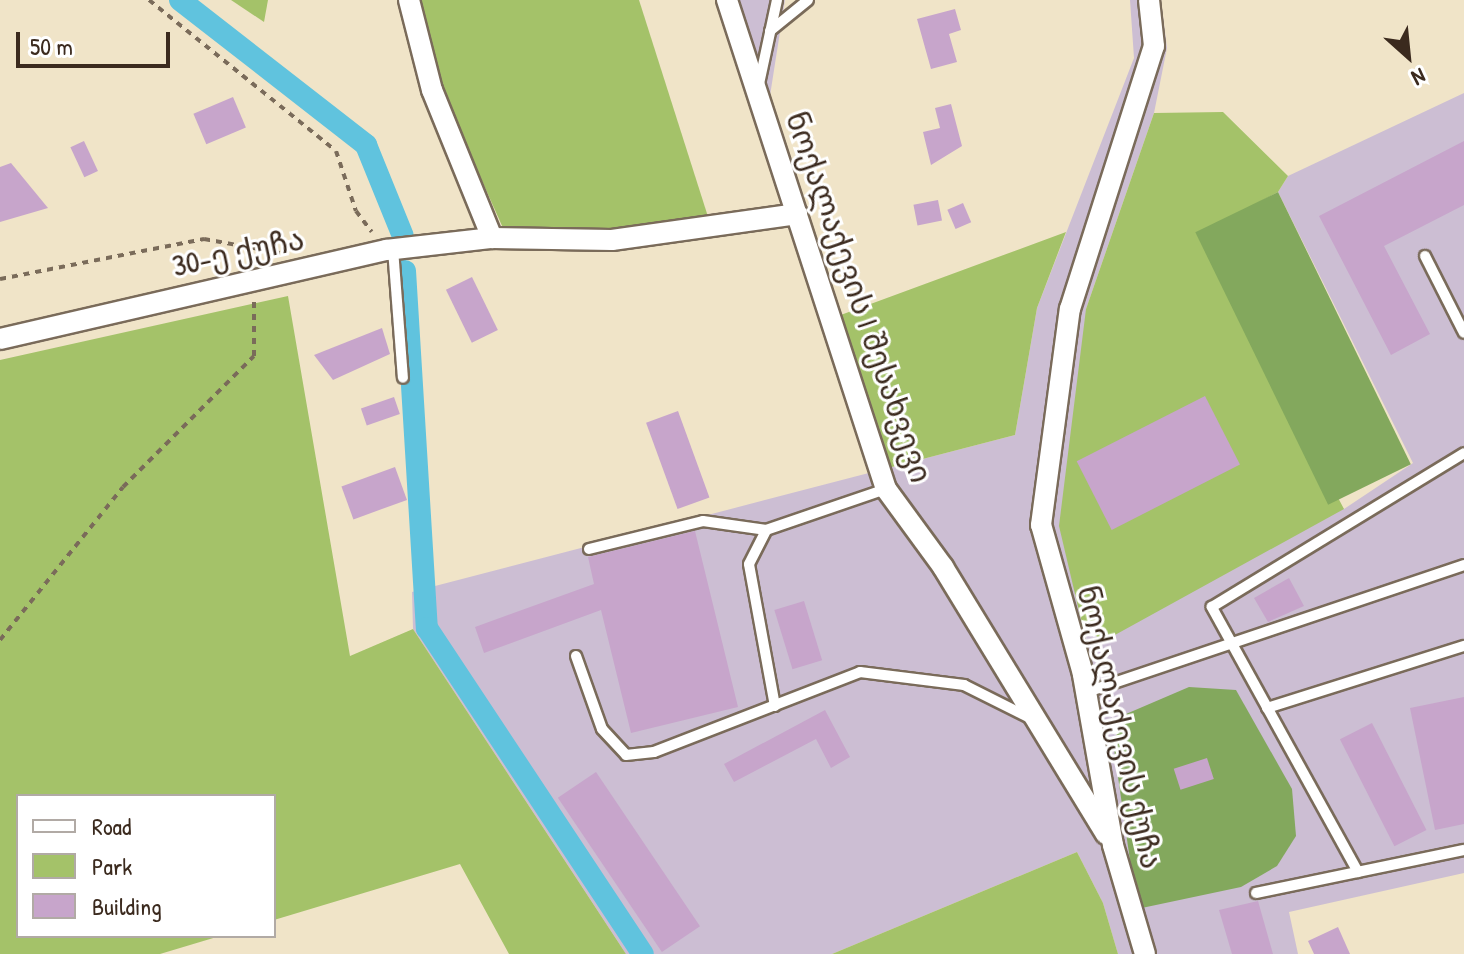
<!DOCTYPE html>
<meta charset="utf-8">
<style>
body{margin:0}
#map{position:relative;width:1464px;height:954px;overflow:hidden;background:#f0e4c8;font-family:"Patrick Hand","Noto Sans Georgian",sans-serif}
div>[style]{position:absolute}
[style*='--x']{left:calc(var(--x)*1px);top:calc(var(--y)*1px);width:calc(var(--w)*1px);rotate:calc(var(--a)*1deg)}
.industrial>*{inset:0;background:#ccbed3}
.green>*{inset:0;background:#a4c269}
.forest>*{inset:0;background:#83a85d;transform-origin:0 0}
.canal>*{height:22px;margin:-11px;padding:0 11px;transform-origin:11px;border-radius:11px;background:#60c3de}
.building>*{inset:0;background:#c7a5cb;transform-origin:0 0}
.path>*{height:4px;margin-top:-2px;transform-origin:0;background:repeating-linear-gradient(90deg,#7a6b5a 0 6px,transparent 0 12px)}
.roads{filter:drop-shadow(2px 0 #7a6b5a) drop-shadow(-2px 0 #7a6b5a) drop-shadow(0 2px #7a6b5a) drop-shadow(0 -2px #7a6b5a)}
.service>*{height:10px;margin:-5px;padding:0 5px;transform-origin:5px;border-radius:5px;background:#fff}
.minor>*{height:20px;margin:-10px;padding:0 10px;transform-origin:10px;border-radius:10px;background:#fff}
span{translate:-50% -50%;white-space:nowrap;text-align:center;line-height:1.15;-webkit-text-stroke:6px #fff;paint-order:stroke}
.street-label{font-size:30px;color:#3b2a1e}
.legend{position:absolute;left:16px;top:794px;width:260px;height:144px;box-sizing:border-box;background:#fff;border:2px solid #b1aaa5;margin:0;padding:10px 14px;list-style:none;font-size:24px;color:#3b2a1e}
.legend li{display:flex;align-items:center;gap:16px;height:40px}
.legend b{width:40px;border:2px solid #b1aaa5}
.north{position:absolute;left:1368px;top:16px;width:80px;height:80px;-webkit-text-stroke:6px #fff;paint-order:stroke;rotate:153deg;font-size:22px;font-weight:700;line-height:32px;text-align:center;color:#3b2a1e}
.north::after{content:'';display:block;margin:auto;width:28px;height:36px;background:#3b2a1e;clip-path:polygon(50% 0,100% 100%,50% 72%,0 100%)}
.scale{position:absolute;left:16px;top:32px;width:154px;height:36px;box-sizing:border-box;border:4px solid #3b2a1e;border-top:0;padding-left:10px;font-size:24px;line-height:28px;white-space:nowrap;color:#3b2a1e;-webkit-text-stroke:6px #fff;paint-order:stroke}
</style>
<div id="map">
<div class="industrial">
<div style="clip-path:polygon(725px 0,785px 0,769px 102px)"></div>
<div style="clip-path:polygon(1130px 0,1161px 0,1167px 48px,1154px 113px,1086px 309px,1344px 509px,1413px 463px,1278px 192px,1288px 176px,1464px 93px,1464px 873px,1289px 912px,1298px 954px,1118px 954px,1103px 903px,1077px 852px,832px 954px,626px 954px,413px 629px,412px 592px,1015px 435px,1037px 308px,1134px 58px)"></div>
</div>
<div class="green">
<div style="clip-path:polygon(231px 0,268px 0,264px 22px)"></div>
<div style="clip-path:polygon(420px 0,639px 0,710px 223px,605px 239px,503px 228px,438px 82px)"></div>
<div style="clip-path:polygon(1223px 112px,1288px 176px,1278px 192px,1198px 235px,1344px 509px,1104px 641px,1083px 628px,1059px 526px,1086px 309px,1154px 113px)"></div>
<div style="clip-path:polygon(1066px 232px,1037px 308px,1015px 435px,888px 468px,838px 316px)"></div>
<div style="clip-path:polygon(288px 296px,350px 656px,413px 629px,626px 954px,509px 954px,460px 864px,274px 920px,274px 796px,18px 796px,18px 936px,220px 936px,160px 954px,0 954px,0 360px)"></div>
<div style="clip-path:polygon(1077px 852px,1103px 903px,1118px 954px,832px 954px)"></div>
</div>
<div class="forest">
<div style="left:1278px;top:192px;width:303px;height:92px;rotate:64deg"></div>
<div style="clip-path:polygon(1189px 687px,1236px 690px,1292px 789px,1296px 836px,1277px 866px,1241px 887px,1137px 909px,1113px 742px,1126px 714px)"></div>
</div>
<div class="canal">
<div style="--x:180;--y:0;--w:236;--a:37.9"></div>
<div style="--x:366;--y:145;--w:98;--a:67.9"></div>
<div style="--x:405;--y:271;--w:358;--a:86.5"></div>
<div style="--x:427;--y:628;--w:391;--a:56.5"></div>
</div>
<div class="building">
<div style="clip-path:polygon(955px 9px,961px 30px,949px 34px,957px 62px,931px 69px,917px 19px)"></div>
<div style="left:233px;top:97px;width:33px;height:43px;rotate:67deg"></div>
<div style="clip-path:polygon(951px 104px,962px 146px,931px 165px,923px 132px,940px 128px,935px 108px)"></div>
<div style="left:84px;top:141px;width:33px;height:15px;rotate:65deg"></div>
<div style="clip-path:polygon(1464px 141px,1464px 205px,1384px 246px,1430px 334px,1391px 355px,1319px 216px)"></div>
<div style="clip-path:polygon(11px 163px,48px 208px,0 222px,0 167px)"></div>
<div style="left:938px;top:200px;width:21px;height:25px;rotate:79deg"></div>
<div style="left:963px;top:203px;width:21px;height:17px;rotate:67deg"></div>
<div style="left:472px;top:277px;width:59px;height:29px;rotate:64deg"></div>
<div style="clip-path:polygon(382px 328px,390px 354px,333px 380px,314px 355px)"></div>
<div style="left:1205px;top:396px;width:77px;height:144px;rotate:63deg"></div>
<div style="left:394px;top:397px;width:18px;height:35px;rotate:71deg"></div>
<div style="left:678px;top:411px;width:92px;height:34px;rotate:70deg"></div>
<div style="left:395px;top:467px;width:35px;height:57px;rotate:70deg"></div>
<div style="clip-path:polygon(695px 531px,738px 707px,631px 733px,601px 610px,484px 653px,475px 627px,594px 584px,588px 557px)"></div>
<div style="clip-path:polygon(1289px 578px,1304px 606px,1268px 622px,1254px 598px)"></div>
<div style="left:804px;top:601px;width:62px;height:31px;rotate:73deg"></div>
<div style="clip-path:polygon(1464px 697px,1464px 824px,1435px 830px,1410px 708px)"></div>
<div style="clip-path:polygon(825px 710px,850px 757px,831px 768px,816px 739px,734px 782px,724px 764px)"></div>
<div style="left:1372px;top:723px;width:120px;height:36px;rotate:63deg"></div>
<div style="left:1207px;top:758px;width:22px;height:35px;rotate:72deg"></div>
<div style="left:596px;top:772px;width:186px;height:46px;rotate:56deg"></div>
<div style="clip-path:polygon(1258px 901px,1273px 954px,1232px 954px,1219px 910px)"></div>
<div style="clip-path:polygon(1338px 927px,1350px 954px,1314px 954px,1308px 941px)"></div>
</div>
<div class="path">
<div style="--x:149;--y:0;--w:240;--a:38.9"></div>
<div style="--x:336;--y:151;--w:63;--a:71.6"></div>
<div style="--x:356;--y:211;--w:26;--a:53"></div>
<div style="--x:0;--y:279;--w:208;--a:-11.1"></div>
<div style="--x:204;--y:239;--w:77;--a:10.4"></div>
<div style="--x:0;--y:640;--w:196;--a:-51.2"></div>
<div style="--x:123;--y:487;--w:185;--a:-45"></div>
<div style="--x:254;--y:356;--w:55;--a:-90"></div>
</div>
<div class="roads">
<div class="service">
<div style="--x:770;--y:31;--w:49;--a:-39.2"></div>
<div style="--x:759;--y:84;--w:86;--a:-77.9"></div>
<div style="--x:393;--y:249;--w:129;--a:85.6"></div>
<div style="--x:1425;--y:256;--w:86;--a:63.1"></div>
<div style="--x:589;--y:549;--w:117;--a:-13.8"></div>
<div style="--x:703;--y:521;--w:64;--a:8.1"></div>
<div style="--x:576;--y:656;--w:77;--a:70.4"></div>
<div style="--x:602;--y:729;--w:35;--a:47"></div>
<div style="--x:626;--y:755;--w:28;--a:-6"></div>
<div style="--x:654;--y:752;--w:221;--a:-21.2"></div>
<div style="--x:860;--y:672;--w:105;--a:7.1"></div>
<div style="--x:964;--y:685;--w:74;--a:26.6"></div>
<div style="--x:1087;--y:692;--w:398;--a:-18.6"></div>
<div style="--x:775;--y:706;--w:144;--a:-100.4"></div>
<div style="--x:749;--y:564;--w:38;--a:-63"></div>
<div style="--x:766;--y:530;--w:127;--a:-18.9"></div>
<div style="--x:1267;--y:708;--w:207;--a:-17.5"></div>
<div style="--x:1358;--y:872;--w:303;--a:-118.9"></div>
<div style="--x:1212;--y:607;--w:295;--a:-31.4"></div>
<div style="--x:1256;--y:893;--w:212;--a:-11.7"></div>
</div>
<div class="minor">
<div style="--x:409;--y:0;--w:93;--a:75.7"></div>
<div style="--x:432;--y:90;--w:160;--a:67.9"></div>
<div style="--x:727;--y:0;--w:514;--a:71.99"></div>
<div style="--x:886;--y:489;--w:97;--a:53.8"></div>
<div style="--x:943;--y:567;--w:313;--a:58.6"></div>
<div style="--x:0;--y:339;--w:396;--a:-13"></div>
<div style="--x:386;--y:250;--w:107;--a:-6.5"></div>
<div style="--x:492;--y:238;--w:120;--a:1"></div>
<div style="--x:612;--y:240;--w:187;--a:-8"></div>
<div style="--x:1145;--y:954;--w:114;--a:-106.4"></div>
<div style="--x:1113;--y:845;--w:174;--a:-100"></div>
<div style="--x:1083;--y:674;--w:155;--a:-105.7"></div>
<div style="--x:1041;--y:525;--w:218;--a:-82.4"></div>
<div style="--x:1070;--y:309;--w:276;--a:-72.3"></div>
<div style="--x:1154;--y:46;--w:46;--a:-96.2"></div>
</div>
</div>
<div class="street-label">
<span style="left:238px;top:252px;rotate:-12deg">30-ე ქუჩა</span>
<span style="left:859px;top:297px;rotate:71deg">ნოქალაქევის I შესახვევი</span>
<span style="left:1120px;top:727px;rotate:77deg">ნოქალაქევის ქუჩა</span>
</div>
<ul class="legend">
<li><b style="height:10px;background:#fff"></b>Road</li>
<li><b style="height:22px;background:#a4c269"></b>Park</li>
<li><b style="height:22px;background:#c7a5cb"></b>Building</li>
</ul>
<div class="north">N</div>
<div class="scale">50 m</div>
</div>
